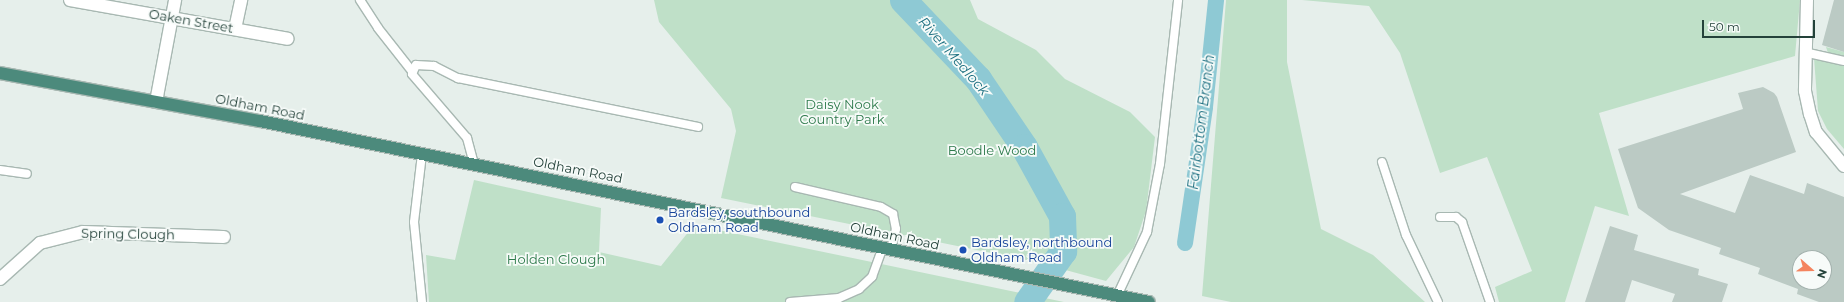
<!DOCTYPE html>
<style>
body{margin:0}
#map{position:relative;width:1844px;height:302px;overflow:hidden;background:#e6efeb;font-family:Montserrat,sans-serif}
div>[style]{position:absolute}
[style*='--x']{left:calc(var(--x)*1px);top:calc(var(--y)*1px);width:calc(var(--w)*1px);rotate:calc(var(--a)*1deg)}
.green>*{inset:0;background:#bfe0c8}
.canal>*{height:16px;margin:-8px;padding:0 8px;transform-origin:8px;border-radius:8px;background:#8ec9d4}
.river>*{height:27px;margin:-13.5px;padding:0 13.5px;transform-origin:13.5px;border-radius:13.5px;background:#8ec9d4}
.building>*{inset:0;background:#bbcac4}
.roads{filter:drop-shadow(1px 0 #a8b8b2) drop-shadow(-1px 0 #a8b8b2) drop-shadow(0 1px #a8b8b2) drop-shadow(0 -1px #a8b8b2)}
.service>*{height:8px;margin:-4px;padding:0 4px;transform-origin:4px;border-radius:4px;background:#fff}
.minor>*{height:12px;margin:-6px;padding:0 6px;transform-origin:6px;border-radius:6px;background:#fff}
.trunk>*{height:12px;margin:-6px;padding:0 6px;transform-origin:6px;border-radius:6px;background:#4c8a7c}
.dots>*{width:11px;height:11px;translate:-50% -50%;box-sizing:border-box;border:2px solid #f7fbf9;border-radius:50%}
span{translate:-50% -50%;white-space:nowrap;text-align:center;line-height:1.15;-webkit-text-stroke:3.5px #f7fbf9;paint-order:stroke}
.street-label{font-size:13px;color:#24423a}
.park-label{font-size:13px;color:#2d7a4b}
.transit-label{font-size:13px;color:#164399}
.left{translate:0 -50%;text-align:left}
.water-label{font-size:14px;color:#1c6f80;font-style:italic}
.north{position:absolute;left:1792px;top:250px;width:40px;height:40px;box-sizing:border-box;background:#f7fbf9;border:1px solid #a3b1ad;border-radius:50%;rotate:110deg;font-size:11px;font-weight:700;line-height:16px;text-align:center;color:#24423a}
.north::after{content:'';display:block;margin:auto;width:14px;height:18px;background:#f4845f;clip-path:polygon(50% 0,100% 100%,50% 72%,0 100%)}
.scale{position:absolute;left:1702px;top:20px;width:113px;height:18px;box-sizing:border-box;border:2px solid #24423a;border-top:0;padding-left:5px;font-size:12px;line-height:14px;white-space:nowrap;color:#24423a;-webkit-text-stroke:3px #f7fbf9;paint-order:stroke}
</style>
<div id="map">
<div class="green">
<div style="clip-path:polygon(654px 0,970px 0,978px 19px,1036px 50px,1065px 79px,1130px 112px,1155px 137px,1146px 211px,1134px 247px,1106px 281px,1036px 262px,721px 198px,736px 131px,731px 109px,659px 22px)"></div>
<div style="clip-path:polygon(1226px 0,1287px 0,1287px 62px,1321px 229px,1373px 255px,1425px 302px,1231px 302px,1202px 296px)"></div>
<div style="clip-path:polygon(1302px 0,1800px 0,1795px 56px,1599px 113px,1629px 216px,1595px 206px,1565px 302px,1499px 302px,1495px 287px,1532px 271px,1487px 157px,1440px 173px,1400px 53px,1369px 6px)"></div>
<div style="clip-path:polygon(1826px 47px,1844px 52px,1844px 58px,1828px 53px)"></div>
<div style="clip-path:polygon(1814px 58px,1844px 65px,1844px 149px,1827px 129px,1818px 111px)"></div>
<div style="clip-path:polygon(474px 180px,601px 208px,599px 252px,661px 266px,694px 225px,1064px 302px,429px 302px,426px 255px,455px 260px)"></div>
</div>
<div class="canal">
<div style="--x:1185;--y:243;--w:137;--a:-81.6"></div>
<div style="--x:1205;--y:107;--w:108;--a:-84.1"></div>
</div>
<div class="river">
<div style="--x:903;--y:0;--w:109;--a:46.5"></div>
<div style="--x:978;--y:79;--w:82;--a:55.9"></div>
<div style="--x:1024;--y:147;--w:79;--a:61.2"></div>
<div style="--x:1062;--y:216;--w:35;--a:88"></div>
<div style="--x:1063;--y:251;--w:62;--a:125.2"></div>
</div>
<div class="building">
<div style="clip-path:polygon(1834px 0,1844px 0,1844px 52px,1822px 45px)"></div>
<div style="clip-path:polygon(evenodd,1763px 87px,1774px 93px,1777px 97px,1796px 152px,1680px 194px,1735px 213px,1750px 175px,1804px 194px,1807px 183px,1844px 197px,1844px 302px,1819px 302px,1797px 294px,1798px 289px,1758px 274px,1760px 268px,1719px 254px,1721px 248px,1669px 230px,1638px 208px,1618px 149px,1743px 109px,1738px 93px,1763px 87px,1800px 258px,1824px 258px,1824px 282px,1800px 283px,1800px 258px)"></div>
<div style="clip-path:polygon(1610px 226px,1638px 235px,1634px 250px,1699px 269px,1698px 275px,1728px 284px,1722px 302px,1672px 302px,1675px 294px,1632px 280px,1625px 302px,1585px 302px)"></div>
</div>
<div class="roads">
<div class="service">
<div style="--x:360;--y:0;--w:33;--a:57"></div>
<div style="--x:378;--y:28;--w:55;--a:51.7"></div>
<div style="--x:1804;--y:52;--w:41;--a:12.7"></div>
<div style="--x:1382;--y:162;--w:77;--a:71.8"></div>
<div style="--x:1406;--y:235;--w:74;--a:64.5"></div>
<div style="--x:474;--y:164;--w:27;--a:-105"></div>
<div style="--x:467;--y:138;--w:84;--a:-130.7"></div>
<div style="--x:412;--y:74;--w:10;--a:-66"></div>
<div style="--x:416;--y:65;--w:18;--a:3"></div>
<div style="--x:434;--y:66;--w:27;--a:27"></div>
<div style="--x:458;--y:78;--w:245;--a:11.5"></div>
<div style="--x:0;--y:170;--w:27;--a:8"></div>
<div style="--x:795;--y:187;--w:88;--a:13.1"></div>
<div style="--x:881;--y:207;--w:14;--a:30"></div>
<div style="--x:893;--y:214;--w:15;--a:79"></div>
<div style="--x:896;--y:229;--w:21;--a:104"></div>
<div style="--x:1440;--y:217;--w:16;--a:0"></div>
<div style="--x:1456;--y:217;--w:8;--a:40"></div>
<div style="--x:1462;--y:222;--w:85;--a:70.7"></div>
<div style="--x:1117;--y:296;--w:71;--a:-64.9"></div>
<div style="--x:1147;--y:232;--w:69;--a:-79.2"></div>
<div style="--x:1160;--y:164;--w:165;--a:-83.7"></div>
<div style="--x:422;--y:302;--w:80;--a:-95.7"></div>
<div style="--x:414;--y:222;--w:68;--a:-83.3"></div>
<div style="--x:790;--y:302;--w:49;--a:-4.7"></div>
<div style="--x:839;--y:298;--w:22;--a:-24"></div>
<div style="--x:859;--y:289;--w:18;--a:-43"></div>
<div style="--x:872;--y:277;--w:32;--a:-70"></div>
</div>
<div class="minor">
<div style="--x:70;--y:0;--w:221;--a:10.1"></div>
<div style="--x:1807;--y:0;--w:91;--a:91.3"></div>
<div style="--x:1805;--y:91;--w:24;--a:78"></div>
<div style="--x:1810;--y:114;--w:19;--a:72"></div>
<div style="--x:1816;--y:132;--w:44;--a:50.5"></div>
<div style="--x:235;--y:29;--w:30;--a:-78"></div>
<div style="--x:156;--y:102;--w:104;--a:-79.4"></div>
<div style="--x:0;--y:279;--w:54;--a:-42"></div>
<div style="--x:40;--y:243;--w:44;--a:-14.3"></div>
<div style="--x:83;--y:232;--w:141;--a:2"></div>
</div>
<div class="trunk">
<div style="--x:0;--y:73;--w:264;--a:10.5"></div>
<div style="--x:260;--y:121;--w:907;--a:11.51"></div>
</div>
</div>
<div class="dots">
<div style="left:660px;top:220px;background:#1a4fb4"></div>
<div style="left:963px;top:250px;background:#1a4fb4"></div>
</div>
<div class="street-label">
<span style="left:191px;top:21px;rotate:10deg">Oaken Street</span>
<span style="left:260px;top:107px;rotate:11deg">Oldham Road</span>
<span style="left:578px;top:170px;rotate:11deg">Oldham Road</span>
<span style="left:128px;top:234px;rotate:1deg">Spring Clough</span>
<span style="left:895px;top:236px;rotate:12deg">Oldham Road</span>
</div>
<div class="park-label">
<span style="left:842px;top:112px">Daisy Nook<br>Country Park</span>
<span style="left:992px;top:150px">Boodle Wood</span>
<span style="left:556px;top:259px">Holden Clough</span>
</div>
<div class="transit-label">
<span class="left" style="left:668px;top:220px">Bardsley, southbound<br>Oldham Road</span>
<span class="left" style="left:971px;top:250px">Bardsley, northbound<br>Oldham Road</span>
</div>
<div class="water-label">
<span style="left:954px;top:56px;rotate:49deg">River Medlock</span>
<span style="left:1201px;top:122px;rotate:-83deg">Fairbottom Branch</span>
</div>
<div class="north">N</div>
<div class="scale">50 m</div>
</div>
